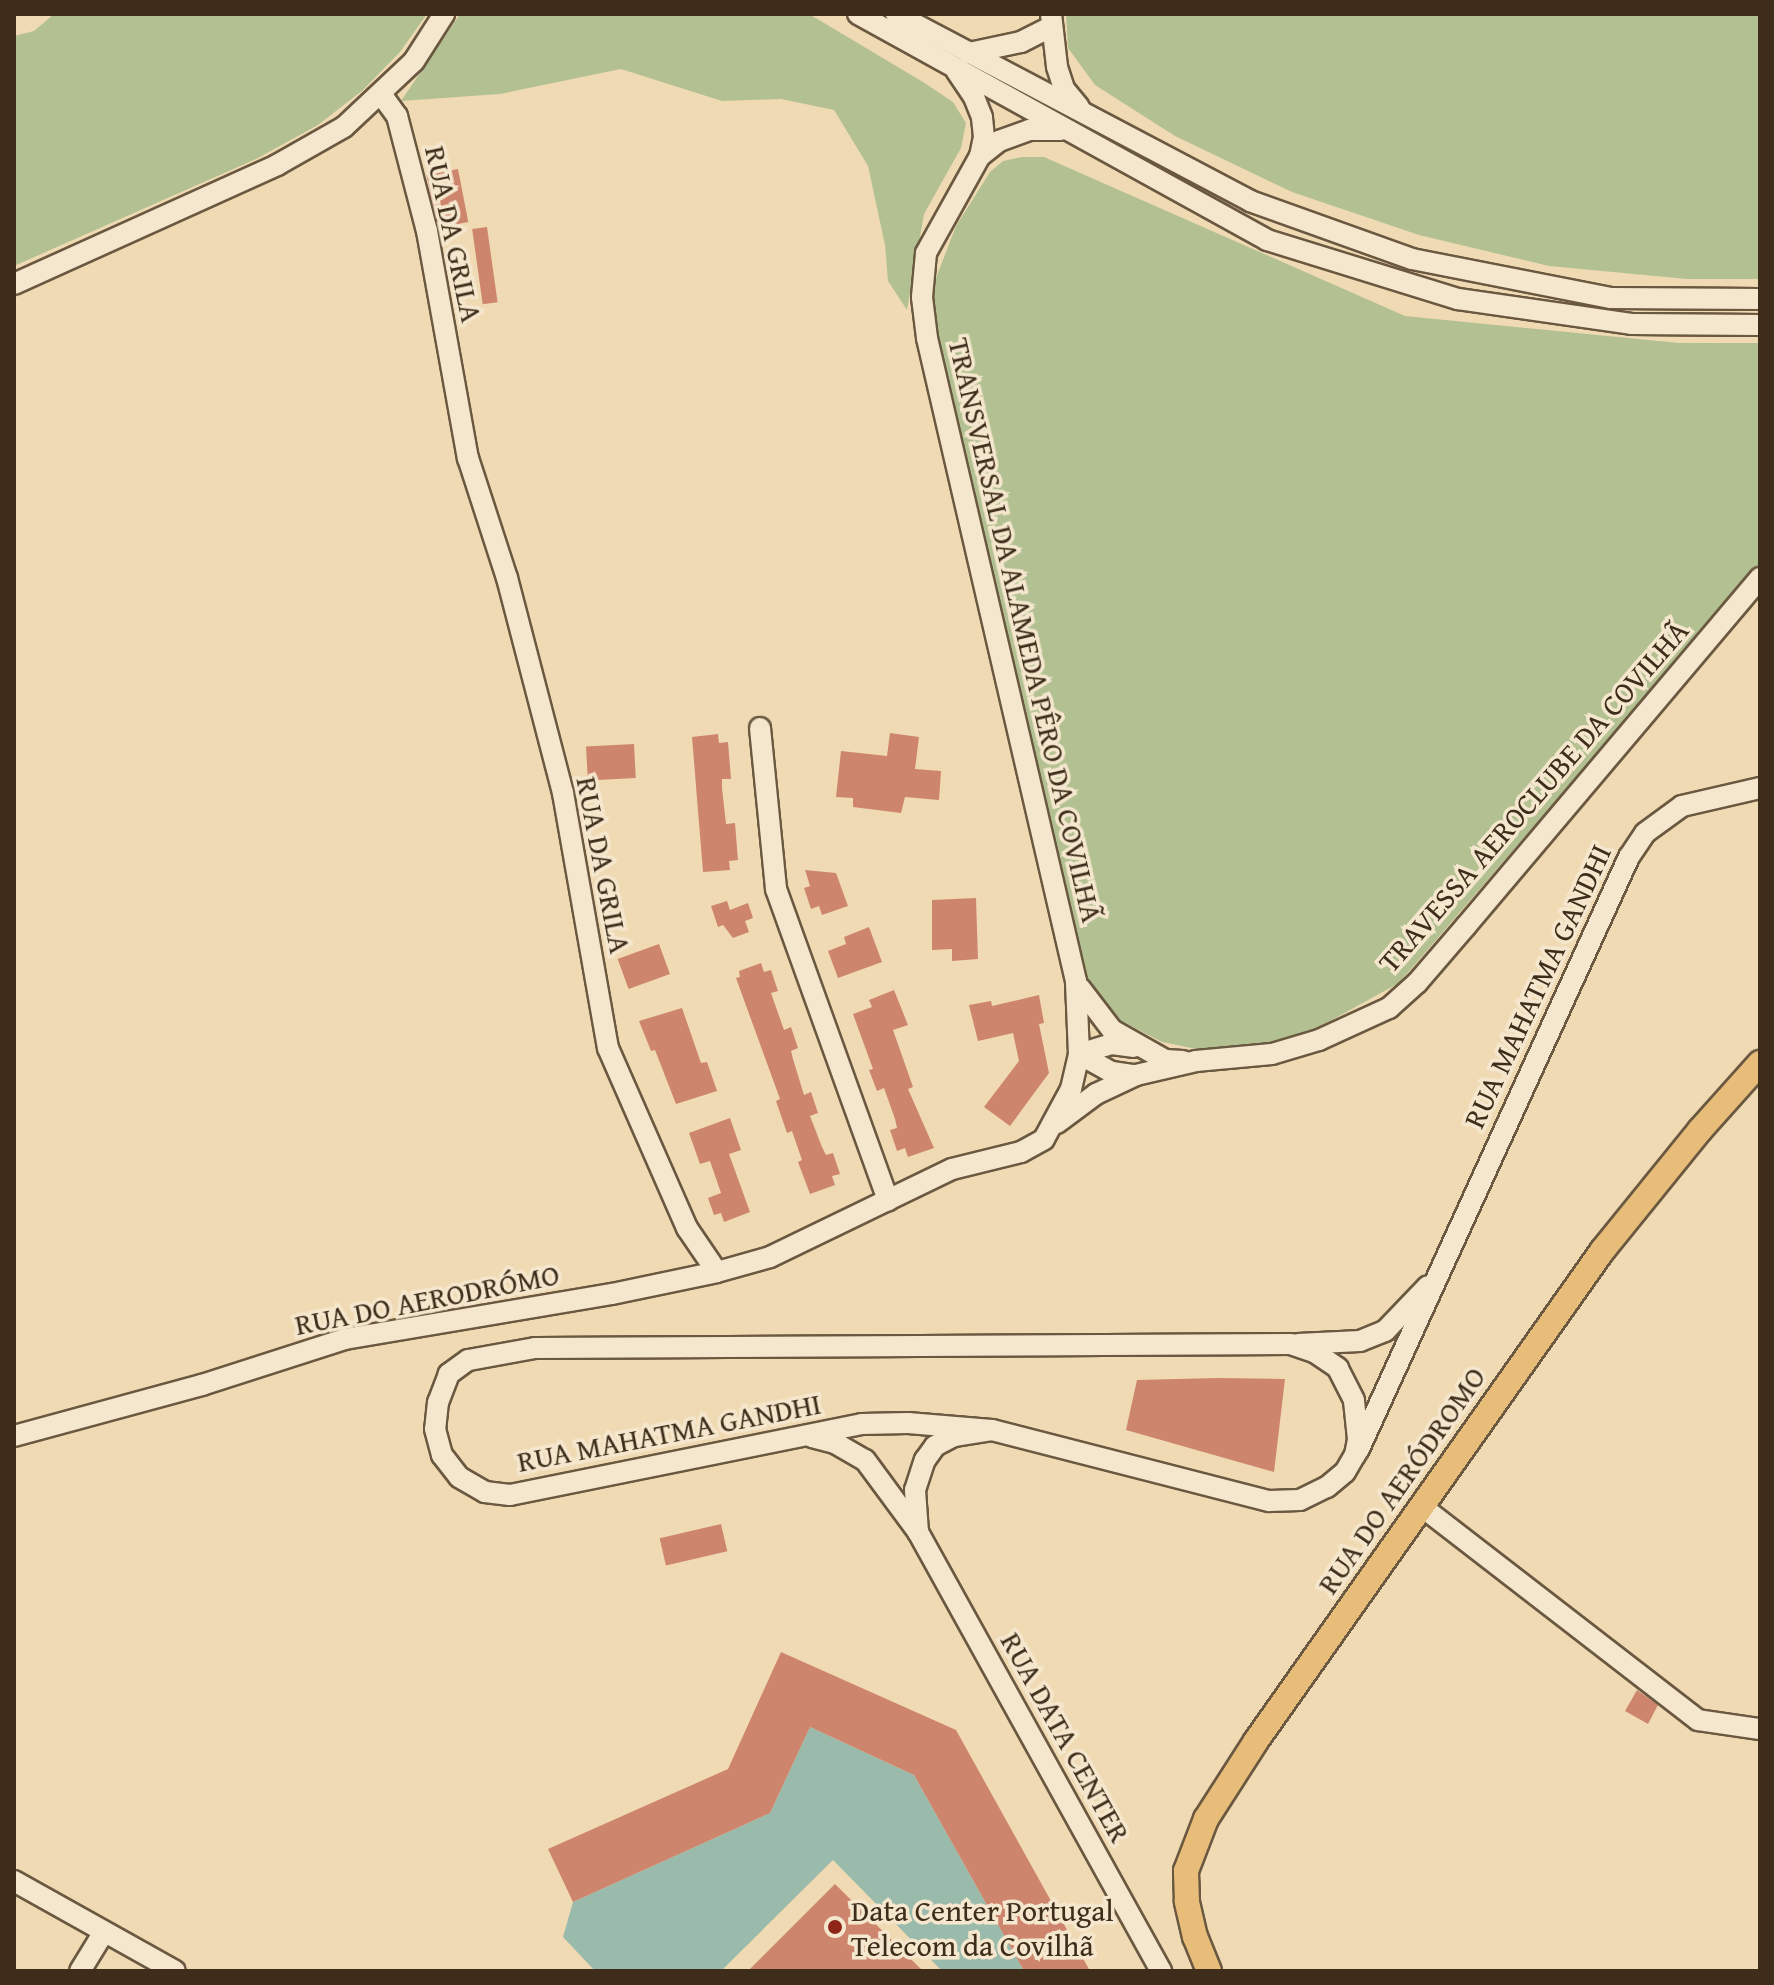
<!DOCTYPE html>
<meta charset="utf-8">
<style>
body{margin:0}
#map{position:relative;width:1774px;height:1985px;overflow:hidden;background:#f0dab3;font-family:"Gentium Book Plus",serif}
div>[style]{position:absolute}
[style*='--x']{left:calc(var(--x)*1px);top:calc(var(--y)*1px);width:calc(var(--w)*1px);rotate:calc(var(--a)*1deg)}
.green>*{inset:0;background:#b3c192}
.water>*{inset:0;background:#9abbab}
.building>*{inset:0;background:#ce856e;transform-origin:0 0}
.roads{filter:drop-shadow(2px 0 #6a5840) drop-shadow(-2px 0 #6a5840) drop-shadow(0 2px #6a5840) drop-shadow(0 -2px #6a5840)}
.minor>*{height:20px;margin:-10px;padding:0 10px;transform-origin:10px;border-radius:10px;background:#f5e7ce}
.major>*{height:24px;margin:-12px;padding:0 12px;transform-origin:12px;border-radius:12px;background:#e8bd7a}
.dots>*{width:22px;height:22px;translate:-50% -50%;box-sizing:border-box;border:4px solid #f5e7ce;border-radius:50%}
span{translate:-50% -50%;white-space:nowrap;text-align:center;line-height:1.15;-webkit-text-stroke:7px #f5e7ce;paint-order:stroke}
.street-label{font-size:30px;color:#3e2d1a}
.poi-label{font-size:30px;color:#3e2d1a}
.left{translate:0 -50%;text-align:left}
.frame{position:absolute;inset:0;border:16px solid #3e2d1a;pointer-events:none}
</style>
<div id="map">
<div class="green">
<div style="clip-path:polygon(54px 14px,427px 14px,400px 52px,363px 90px,318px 125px,258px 158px,14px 266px,14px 36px,34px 31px)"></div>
<div style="clip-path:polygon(460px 14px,809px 14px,923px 82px,953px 102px,966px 123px,961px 148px,924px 214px,907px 310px,888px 281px,885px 245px,868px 166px,834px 110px,781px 99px,722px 101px,621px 69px,500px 94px,401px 101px)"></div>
<div style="clip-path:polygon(1066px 14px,1760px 14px,1760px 279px,1687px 279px,1549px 266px,1419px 235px,1292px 192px,1175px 136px,1095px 85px,1068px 48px)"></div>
<div style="clip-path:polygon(1022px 157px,1044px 157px,1405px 316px,1679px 343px,1760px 343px,1760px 563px,1399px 983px,1301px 1037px,1216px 1053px,1162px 1042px,1114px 1017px,1089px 995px,1018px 686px,959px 456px,931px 291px,956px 226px,990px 172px,1003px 161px)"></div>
</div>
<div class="water">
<div style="clip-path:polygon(810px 1727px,914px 1775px,1024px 1971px,942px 1971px,833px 1860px,721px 1971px,595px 1971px,563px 1937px,573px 1902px,770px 1813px)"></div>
</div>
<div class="building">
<div style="left:458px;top:169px;width:54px;height:32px;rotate:79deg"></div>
<div style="left:487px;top:227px;width:76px;height:15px;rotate:82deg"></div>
<div style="clip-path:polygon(890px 733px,919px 737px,915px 769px,941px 771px,939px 800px,905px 797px,901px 813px,853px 807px,853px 798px,836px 797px,841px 751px,887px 756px)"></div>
<div style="clip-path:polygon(718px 734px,719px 743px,728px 742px,731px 779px,722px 779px,722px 788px,726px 824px,735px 823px,738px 860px,729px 861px,730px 870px,703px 872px,692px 737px)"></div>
<div style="left:634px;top:744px;width:34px;height:48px;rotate:87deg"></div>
<div style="clip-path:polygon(805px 870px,836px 873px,848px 906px,822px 915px,819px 906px,811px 909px,804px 888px,810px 886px)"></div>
<div style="clip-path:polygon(976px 898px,978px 959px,952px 961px,952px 949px,932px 950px,932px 900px)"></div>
<div style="clip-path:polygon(727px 901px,730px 910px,748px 903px,753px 918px,745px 921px,749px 932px,733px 938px,723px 925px,718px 927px,711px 906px)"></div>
<div style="clip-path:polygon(869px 927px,882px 962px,838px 978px,828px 951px,846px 944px,844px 937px)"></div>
<div style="left:659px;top:944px;width:32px;height:44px;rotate:70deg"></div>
<div style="clip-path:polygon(761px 963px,764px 972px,771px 970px,778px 991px,771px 993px,784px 1030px,791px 1027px,798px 1048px,791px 1051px,793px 1059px,804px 1095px,811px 1092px,818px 1113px,810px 1116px,822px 1147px,826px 1155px,833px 1153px,840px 1174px,832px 1176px,835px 1185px,810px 1194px,798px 1162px,802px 1160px,792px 1131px,787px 1133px,776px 1101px,780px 1099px,736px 978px,740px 977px,739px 971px)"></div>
<div style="clip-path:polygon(894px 990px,908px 1025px,893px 1030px,913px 1087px,908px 1089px,934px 1148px,908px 1157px,905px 1148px,897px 1151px,890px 1130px,897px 1128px,895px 1119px,884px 1088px,877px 1091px,869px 1070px,873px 1069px,853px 1014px,872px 1007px,869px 1000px)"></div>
<div style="clip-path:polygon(1039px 995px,1044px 1023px,1039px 1024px,1049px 1073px,1010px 1126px,984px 1107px,1019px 1061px,1013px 1033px,978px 1041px,969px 1005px,991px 1001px,992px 1006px)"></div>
<div style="clip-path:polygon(682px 1008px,701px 1063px,707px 1062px,717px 1091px,676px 1104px,655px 1050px,651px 1051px,639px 1021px)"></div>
<div style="clip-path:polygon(730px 1118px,741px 1150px,729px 1154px,750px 1212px,724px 1222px,721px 1213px,714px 1215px,708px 1198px,721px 1193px,710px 1161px,700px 1164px,689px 1133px)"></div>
<div style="clip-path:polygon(1217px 1378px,1285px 1379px,1274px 1472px,1126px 1430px,1137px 1380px)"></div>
<div style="left:721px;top:1524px;width:28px;height:63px;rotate:77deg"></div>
<div style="clip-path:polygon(781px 1652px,956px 1730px,1090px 1971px,1024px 1971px,914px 1775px,810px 1727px,770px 1813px,573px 1902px,548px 1849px,728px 1769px)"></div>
<div style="clip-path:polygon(1637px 1690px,1658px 1705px,1648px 1724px,1625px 1711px)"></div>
<div style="clip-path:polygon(835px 1884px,923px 1971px,748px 1971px)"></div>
</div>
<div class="roads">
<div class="minor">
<div style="--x:858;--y:14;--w:467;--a:28.9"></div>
<div style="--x:1267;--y:240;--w:200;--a:17.2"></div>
<div style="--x:1458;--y:299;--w:175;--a:8.2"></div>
<div style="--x:1631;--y:324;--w:129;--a:0.4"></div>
<div style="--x:896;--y:14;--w:400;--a:27.8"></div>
<div style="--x:1250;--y:201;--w:172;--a:19.7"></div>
<div style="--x:1412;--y:259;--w:203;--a:11.1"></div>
<div style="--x:1611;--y:298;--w:149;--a:0.4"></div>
<div style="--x:1051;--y:14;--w:53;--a:83.5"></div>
<div style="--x:1057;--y:67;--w:23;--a:72"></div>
<div style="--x:1064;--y:89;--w:23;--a:50"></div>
<div style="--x:969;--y:53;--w:53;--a:-11.9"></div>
<div style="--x:1021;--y:42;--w:34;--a:-27"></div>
<div style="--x:381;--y:94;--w:27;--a:54"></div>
<div style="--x:397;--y:116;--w:119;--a:75.4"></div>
<div style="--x:427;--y:231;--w:231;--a:79.8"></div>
<div style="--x:468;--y:458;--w:126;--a:72"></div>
<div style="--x:507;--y:578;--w:222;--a:75.4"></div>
<div style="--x:563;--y:793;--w:259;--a:80"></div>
<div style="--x:608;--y:1048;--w:197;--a:66.3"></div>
<div style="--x:687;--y:1228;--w:53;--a:55.7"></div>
<div style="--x:717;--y:1272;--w:55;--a:-15.8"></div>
<div style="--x:770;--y:1257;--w:202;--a:-25.8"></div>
<div style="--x:952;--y:1169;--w:71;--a:-13.8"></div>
<div style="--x:1021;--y:1152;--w:26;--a:-29"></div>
<div style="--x:1044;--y:1139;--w:57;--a:-61.6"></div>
<div style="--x:1071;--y:1089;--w:36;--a:-77"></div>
<div style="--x:1079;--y:1054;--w:73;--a:-92.4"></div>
<div style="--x:1076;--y:981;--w:660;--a:-103.05"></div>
<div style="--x:927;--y:338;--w:41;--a:-97"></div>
<div style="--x:922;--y:297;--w:44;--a:-84.8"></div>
<div style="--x:926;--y:253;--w:111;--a:-60.9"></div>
<div style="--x:980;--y:156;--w:19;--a:-78"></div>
<div style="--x:984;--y:137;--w:20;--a:-96"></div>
<div style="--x:982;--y:117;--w:22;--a:-112"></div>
<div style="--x:974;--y:97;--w:32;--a:-124"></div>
<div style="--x:980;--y:156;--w:24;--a:-38"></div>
<div style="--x:999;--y:141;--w:32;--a:-20"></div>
<div style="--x:1029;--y:130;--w:32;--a:0"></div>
<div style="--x:14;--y:284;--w:289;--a:-24.3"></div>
<div style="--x:277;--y:165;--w:77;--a:-29.6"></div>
<div style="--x:344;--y:127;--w:96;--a:-43.3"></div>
<div style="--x:414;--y:61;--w:56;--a:-57.4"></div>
<div style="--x:760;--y:728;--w:162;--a:84.3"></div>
<div style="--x:776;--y:889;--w:331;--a:70.2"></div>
<div style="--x:1080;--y:988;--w:53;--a:52.7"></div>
<div style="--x:1112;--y:1030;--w:61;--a:29.5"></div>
<div style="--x:1165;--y:1060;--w:18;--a:3"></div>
<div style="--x:1079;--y:1054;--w:38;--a:29"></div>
<div style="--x:1112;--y:1072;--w:22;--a:8"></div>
<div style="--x:1079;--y:1054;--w:34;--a:-17"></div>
<div style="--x:1112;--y:1044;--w:21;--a:8"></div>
<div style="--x:1057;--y:1123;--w:49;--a:-36.6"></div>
<div style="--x:1096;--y:1094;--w:44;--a:-25.4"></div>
<div style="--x:1136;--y:1075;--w:62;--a:-13.1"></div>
<div style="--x:1196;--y:1061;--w:76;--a:-5.3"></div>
<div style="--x:1272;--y:1054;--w:49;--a:-16.6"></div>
<div style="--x:1319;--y:1040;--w:77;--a:-24.6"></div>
<div style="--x:1389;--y:1008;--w:38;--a:-42"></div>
<div style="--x:1417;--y:983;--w:75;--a:-49.3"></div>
<div style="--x:1466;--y:926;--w:456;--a:-49.8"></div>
<div style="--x:1298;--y:1344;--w:62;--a:-2.8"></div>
<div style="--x:1360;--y:1341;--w:27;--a:-22"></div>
<div style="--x:1385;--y:1331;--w:62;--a:-46.3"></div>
<div style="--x:14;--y:1436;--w:195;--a:-15.2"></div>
<div style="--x:202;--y:1385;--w:150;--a:-17.8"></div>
<div style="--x:345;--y:1339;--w:271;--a:-9.6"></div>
<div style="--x:612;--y:1294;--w:107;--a:-11.8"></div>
<div style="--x:812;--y:1437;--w:24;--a:15"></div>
<div style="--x:835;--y:1443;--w:34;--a:30"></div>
<div style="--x:865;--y:1460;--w:89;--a:53.6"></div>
<div style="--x:918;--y:1532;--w:502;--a:61.03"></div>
<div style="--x:1358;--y:1451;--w:653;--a:-65.48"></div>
<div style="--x:1629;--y:857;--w:29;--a:-56"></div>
<div style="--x:1645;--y:833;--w:46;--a:-36.1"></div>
<div style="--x:1682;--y:806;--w:80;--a:-13"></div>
<div style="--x:1421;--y:1506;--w:350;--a:37.7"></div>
<div style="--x:1698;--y:1720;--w:63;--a:8.3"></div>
<div style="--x:918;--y:1532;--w:42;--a:-94.1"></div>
<div style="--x:915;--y:1490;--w:32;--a:-72"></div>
<div style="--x:925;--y:1460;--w:17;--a:-54"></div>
<div style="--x:935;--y:1446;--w:21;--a:-28"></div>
<div style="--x:954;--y:1436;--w:38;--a:-9"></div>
<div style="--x:992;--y:1430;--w:286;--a:14.4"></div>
<div style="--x:1269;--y:1501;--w:31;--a:-2"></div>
<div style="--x:1300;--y:1500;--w:30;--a:-26"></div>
<div style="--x:1327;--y:1487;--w:23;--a:-40"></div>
<div style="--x:1345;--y:1472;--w:20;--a:-60"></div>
<div style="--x:1355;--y:1455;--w:16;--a:-79"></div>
<div style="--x:1358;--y:1439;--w:39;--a:-96"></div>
<div style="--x:1354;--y:1400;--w:36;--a:-117"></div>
<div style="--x:1338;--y:1368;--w:29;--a:-146"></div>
<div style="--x:1314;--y:1352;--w:24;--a:-161"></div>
<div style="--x:1291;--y:1344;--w:756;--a:179.7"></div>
<div style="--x:535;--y:1348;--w:68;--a:169.8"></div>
<div style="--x:468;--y:1360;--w:24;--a:144"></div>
<div style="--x:449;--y:1374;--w:30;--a:111"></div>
<div style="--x:438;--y:1402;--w:27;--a:96"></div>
<div style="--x:435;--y:1429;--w:27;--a:75"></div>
<div style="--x:442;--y:1455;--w:28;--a:52"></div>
<div style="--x:459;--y:1477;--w:30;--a:30"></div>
<div style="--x:485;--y:1492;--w:25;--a:7"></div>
<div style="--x:510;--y:1495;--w:359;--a:-11.4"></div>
<div style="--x:862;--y:1424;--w:46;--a:-1.2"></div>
<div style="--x:908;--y:1423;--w:84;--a:4.8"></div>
<div style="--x:14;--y:1881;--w:184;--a:29.2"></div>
<div style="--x:80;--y:1971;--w:46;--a:-58.4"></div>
</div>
<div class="major">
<div style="--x:1209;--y:1971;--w:37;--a:-112"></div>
<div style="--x:1195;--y:1937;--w:37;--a:-103"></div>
<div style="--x:1187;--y:1901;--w:30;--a:-92"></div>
<div style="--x:1186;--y:1871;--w:56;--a:-69"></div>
<div style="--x:1206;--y:1819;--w:93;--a:-57.3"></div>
<div style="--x:1256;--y:1741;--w:600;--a:-54.77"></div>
<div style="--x:1602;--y:1251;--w:156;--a:-51"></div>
<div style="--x:1700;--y:1130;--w:90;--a:-48.2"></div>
</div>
</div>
<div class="dots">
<div style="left:835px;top:1927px;background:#8f2418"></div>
</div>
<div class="street-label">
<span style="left:454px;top:234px;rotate:78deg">RUA DA GRILA</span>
<span style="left:1026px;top:630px;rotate:77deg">TRANSVERSAL DA ALAMEDA PÊRO DA COVILHÃ</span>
<span style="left:1533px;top:796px;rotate:-49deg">TRAVESSA AEROCLUBE DA COVILHÃ</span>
<span style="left:604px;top:865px;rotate:79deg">RUA DA GRILA</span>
<span style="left:1537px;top:986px;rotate:-65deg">RUA MAHATMA GANDHI</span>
<span style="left:427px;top:1299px;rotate:-11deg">RUA DO AERODRÓMO</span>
<span style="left:669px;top:1432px;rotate:-11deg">RUA MAHATMA GANDHI</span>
<span style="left:1401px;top:1480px;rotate:-55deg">RUA DO AERÓDROMO</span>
<span style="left:1066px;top:1737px;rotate:61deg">RUA DATA CENTER</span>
</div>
<div class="poi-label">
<span class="left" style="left:851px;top:1927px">Data Center Portugal<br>Telecom da Covilhã</span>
</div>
<div class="frame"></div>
</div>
